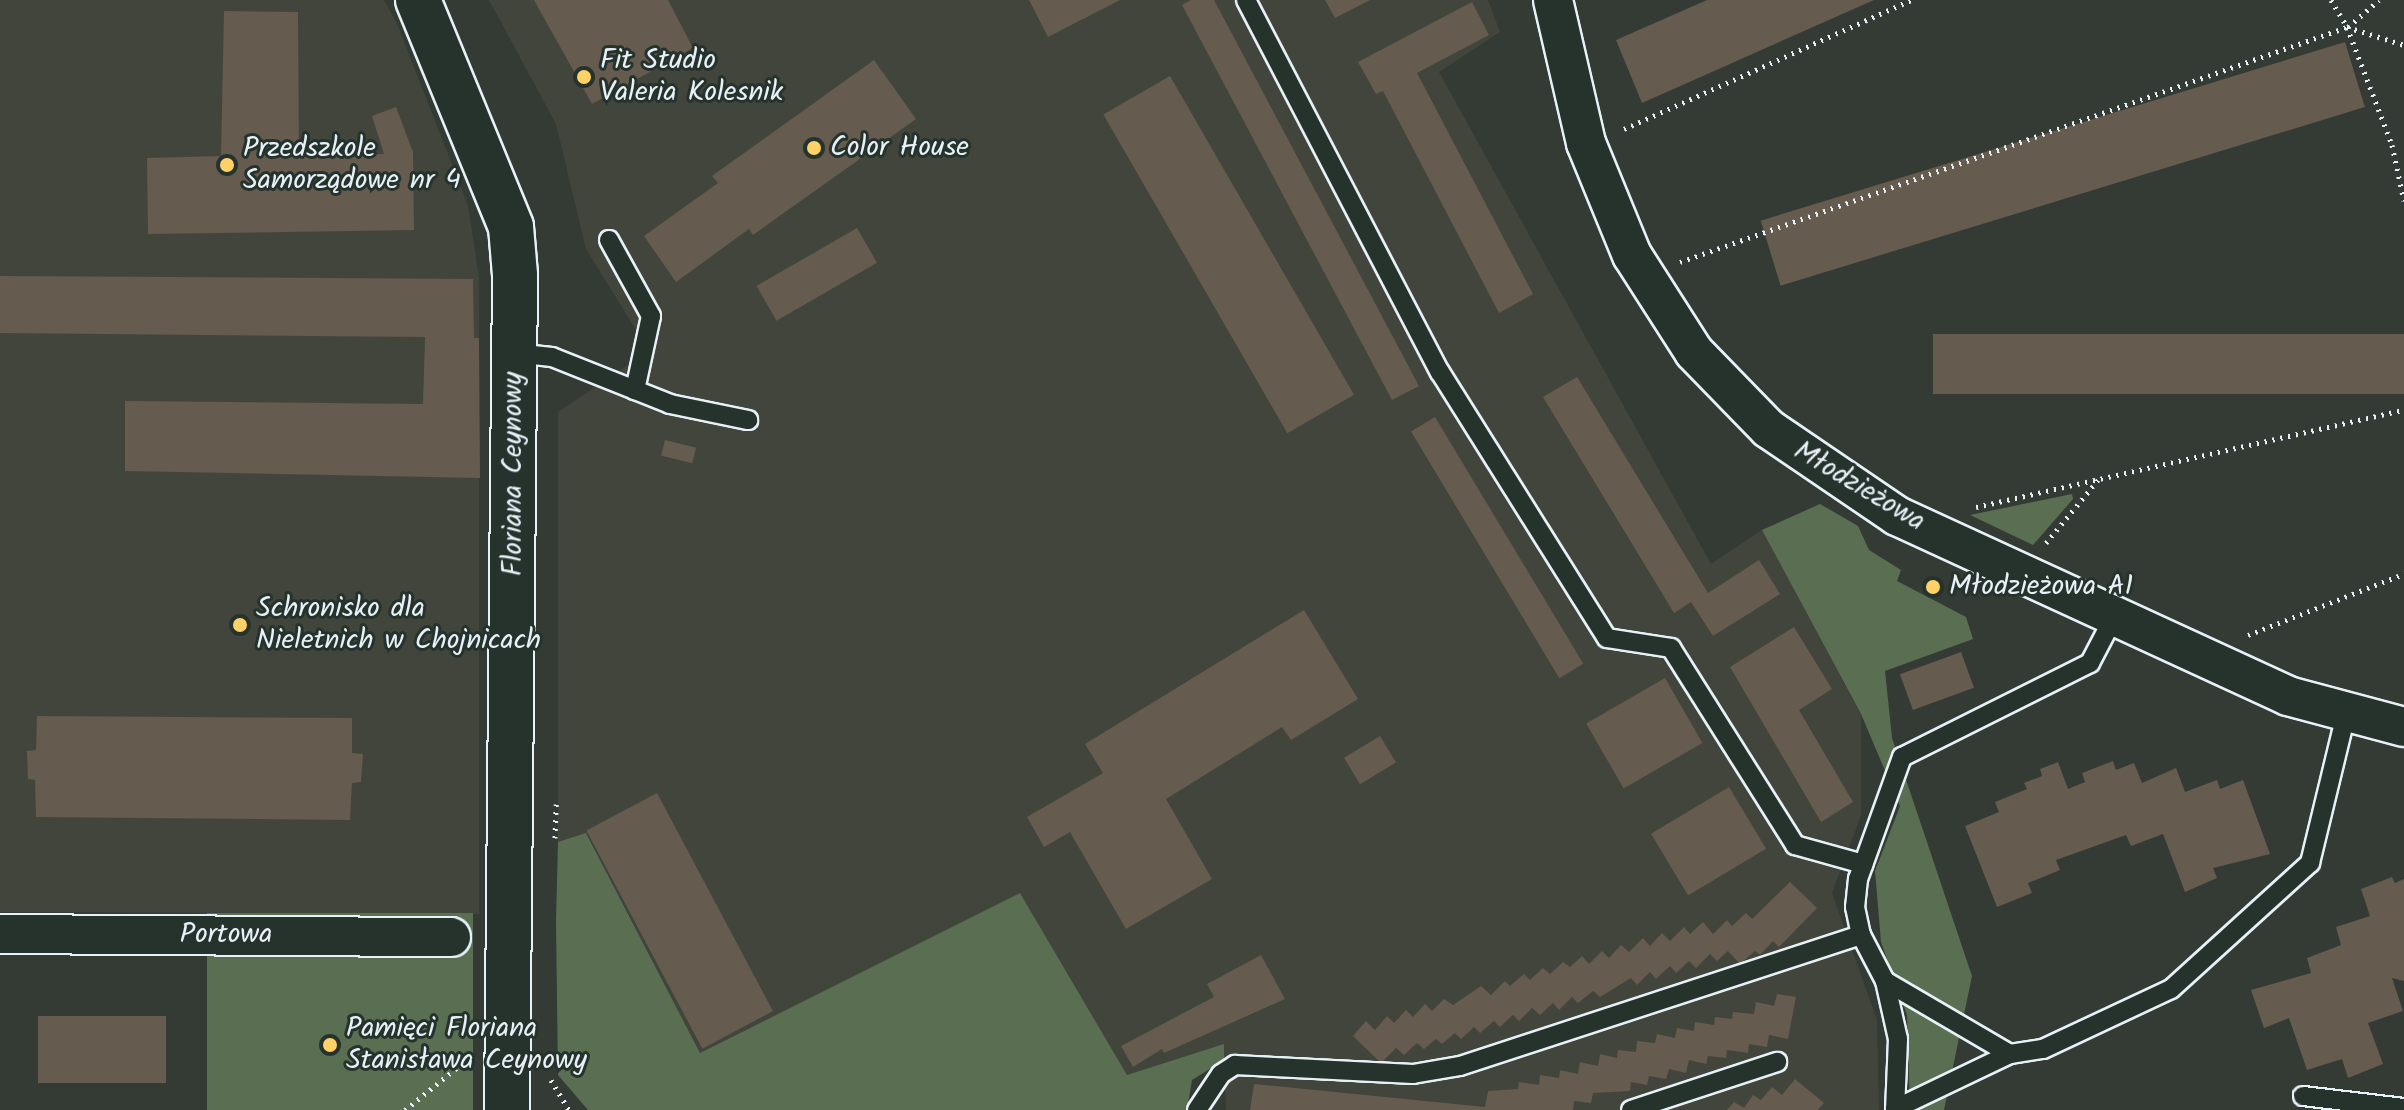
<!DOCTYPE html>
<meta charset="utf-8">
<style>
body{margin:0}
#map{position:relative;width:2404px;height:1110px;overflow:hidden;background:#333b34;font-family:Kalam,sans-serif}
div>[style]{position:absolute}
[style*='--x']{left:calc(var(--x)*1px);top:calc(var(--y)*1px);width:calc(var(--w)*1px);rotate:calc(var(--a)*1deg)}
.built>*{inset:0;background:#42453c}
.green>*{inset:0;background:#5a6f52;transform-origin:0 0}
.building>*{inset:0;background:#655b4f;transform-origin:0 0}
.path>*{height:5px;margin-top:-2.5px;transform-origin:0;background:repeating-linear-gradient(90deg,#e8f1f8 0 2px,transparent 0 8px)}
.roads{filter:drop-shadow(2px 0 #e8f1f8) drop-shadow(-2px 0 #e8f1f8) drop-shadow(0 2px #e8f1f8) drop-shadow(0 -2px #e8f1f8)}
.service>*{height:18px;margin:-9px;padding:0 9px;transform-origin:9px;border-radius:9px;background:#26332d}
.minor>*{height:38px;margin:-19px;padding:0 19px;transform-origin:19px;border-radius:19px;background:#26332d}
.tertiary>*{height:44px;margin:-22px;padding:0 22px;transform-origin:22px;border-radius:22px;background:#26332d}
.dots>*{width:22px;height:22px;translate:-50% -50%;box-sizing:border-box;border:4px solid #26332d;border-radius:50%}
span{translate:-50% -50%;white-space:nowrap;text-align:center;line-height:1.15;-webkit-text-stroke:6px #26332d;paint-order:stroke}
.poi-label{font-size:28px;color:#e8f1f8}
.left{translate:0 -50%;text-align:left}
.street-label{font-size:28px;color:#e8f1f8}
</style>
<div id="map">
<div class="built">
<div style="clip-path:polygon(0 0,384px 0,397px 24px,468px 205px,479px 277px,479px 914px,0 912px)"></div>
<div style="clip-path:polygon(489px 0,1488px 0,1500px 32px,1439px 72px,1711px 564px,1762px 530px,1861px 715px,1861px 816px,1832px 893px,1877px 1020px,1879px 1110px,1226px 1110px,1223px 1045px,1127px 1075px,1020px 893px,700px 1053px,587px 834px,558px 842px,558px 412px,649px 351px,586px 249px,556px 124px)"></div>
</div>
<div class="green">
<div style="clip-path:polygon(2072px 494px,2073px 499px,2033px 545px,1970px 515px)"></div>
<div style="clip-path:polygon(1820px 504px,1858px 526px,1869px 550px,1901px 570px,1897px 581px,1966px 617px,1973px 639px,1885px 671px,1892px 738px,1972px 976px,1944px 1110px,1910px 1110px,1907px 1015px,1881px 942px,1875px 871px,1900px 806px,1861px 714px,1762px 530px)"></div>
<div style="clip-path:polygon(586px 833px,700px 1053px,1020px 893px,1127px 1075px,1224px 1044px,1224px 1060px,1192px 1080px,1187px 1110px,588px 1110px,558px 1075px,556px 921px,558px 842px)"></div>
<div style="left:207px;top:913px;width:266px;height:197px"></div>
</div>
<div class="building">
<div style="clip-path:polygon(534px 0,668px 0,693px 48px,592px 104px)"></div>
<div style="clip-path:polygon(1029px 0,1120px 0,1048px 37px)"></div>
<div style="clip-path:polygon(1191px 0,1214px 0,1419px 386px,1392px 400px,1182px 5px)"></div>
<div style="clip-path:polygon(1325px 0,1370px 0,1335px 18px)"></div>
<div style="clip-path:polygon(1707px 0,1874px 0,1642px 103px,1616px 40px)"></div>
<div style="clip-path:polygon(1472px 2px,1489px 35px,1417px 73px,1533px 294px,1499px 313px,1383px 91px,1376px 94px,1358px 62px)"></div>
<div style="clip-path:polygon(224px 11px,298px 12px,299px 155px,384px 154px,372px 116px,396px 107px,413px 152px,414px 230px,148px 234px,147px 158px,221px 156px)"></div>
<div style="left:2345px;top:42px;width:68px;height:611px;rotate:73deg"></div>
<div style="clip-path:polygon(874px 60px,916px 119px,753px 235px,749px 229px,676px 282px,644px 236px,718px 183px,712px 176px)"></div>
<div style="left:1170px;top:76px;width:368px;height:77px;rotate:60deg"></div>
<div style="left:857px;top:228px;width:40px;height:116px;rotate:60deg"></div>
<div style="clip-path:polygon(0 276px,473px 279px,474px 338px,479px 338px,480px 478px,125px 471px,125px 401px,423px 404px,425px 337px,0 333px)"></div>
<div style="left:2404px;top:334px;width:60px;height:471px;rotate:90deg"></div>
<div style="clip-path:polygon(1577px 377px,1708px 593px,1759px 560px,1780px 594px,1713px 636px,1691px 602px,1674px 613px,1543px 397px)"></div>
<div style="left:1435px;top:417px;width:288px;height:28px;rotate:59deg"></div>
<div style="left:665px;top:440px;width:32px;height:16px;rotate:14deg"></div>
<div style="clip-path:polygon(1304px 610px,1358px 699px,1291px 740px,1282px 727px,1166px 799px,1212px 879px,1126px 929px,1070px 832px,1044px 847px,1027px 817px,1103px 773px,1085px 744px)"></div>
<div style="clip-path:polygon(1794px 627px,1832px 689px,1799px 710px,1853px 802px,1821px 822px,1730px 667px)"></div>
<div style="left:1961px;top:652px;width:38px;height:65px;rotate:70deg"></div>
<div style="left:1665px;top:678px;width:75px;height:91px;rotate:60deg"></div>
<div style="clip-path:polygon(37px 716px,352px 718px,352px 753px,363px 754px,361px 782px,352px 783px,350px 820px,36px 817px,35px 780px,28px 779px,27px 751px,36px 750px)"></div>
<div style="left:1380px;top:736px;width:31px;height:42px;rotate:59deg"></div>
<div style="clip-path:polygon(2113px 761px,2116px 770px,2134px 763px,2142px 783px,2176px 768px,2185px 792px,2217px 780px,2220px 789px,2243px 780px,2270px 854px,2213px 868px,2217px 878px,2185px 892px,2163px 834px,2131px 846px,2126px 835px,2056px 860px,2060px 870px,2028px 883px,2032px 893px,1997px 907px,1965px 826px,1999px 812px,1995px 802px,2027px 789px,2024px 783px,2042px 776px,2040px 769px,2058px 762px,2068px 789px,2085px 782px,2082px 773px)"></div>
<div style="left:1729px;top:787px;width:72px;height:91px;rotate:59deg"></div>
<div style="left:657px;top:793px;width:247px;height:80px;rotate:62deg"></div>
<div style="clip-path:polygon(2392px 877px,2395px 883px,2404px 879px,2404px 981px,2392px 978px,2403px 1011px,2368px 1023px,2383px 1064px,2348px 1078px,2342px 1059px,2307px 1070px,2289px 1018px,2264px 1028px,2251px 990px,2311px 973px,2307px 958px,2341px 945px,2336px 927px,2370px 916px,2361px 889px)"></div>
<div style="clip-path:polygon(1790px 882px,1817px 908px,1779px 947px,1773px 941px,1760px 955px,1755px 951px,1740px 964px,1728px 951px,1717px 961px,1710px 954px,1696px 968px,1689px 961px,1676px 973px,1670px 966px,1656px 979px,1650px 972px,1637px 985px,1631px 978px,1600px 997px,1593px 991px,1578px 1003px,1572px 997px,1559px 1010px,1553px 1003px,1540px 1015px,1532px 1008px,1519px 1021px,1513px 1015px,1500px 1027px,1494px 1021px,1480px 1033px,1474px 1027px,1461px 1039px,1455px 1033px,1442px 1044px,1436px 1039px,1424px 1049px,1417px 1043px,1404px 1055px,1396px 1048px,1381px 1063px,1353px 1036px,1366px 1021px,1375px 1030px,1387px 1016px,1394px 1023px,1406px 1010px,1413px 1017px,1425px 1004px,1432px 1011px,1444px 999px,1453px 1005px,1481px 986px,1491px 995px,1505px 981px,1510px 986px,1524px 974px,1530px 980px,1543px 968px,1550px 974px,1563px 962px,1570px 967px,1582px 956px,1589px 964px,1602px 951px,1609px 958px,1621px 945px,1629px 952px,1643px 938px,1650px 946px,1662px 933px,1670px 941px,1684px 927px,1690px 934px,1703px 922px,1713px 934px,1727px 920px,1732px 926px,1746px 913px,1752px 919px)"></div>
<div style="clip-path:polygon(1261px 955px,1285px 999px,1164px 1053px,1162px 1049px,1133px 1067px,1121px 1046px,1214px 997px,1207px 984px)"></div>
<div style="clip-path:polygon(1777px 994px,1796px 997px,1788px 1039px,1769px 1035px,1767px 1047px,1749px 1044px,1748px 1053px,1727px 1050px,1726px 1058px,1708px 1056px,1706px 1064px,1689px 1060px,1686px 1073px,1669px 1069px,1666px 1079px,1649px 1076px,1647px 1085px,1631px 1082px,1630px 1091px,1593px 1093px,1591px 1103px,1574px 1101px,1573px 1110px,1250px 1110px,1254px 1084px,1485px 1107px,1488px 1091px,1518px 1089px,1519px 1082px,1539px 1085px,1540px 1075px,1559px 1078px,1560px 1070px,1578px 1074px,1580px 1062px,1598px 1066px,1600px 1054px,1617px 1058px,1618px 1050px,1636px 1052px,1637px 1041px,1655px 1043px,1657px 1034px,1675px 1038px,1677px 1028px,1694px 1031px,1695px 1022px,1714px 1025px,1715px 1017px,1732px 1019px,1733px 1012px,1754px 1014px,1756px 1002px,1774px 1006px)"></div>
<div style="left:38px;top:1016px;width:128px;height:67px"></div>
<div style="clip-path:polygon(1795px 1079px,1824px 1103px,1818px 1110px,1727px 1110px,1734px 1102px,1744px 1108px,1753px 1095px,1761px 1100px,1772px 1087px,1782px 1095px)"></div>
</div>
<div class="path">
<div style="--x:2331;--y:0;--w:31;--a:59"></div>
<div style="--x:2347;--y:27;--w:126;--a:69.1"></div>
<div style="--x:2392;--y:145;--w:57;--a:77.9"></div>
<div style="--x:2348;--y:27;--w:41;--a:-41.1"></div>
<div style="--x:1624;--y:129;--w:315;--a:-24.2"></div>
<div style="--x:1680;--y:262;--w:707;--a:-19.41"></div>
<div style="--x:2347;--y:27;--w:60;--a:17.5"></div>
<div style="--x:1976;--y:507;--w:439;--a:-12.8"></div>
<div style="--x:2046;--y:543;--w:82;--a:-50.5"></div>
<div style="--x:2248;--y:635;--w:168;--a:-21.4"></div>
<div style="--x:555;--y:838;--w:34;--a:-88"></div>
<div style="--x:551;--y:1080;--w:35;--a:59"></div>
<div style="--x:405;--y:1110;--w:77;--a:-39.2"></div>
</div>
<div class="roads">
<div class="service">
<div style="--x:1246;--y:0;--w:420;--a:62.5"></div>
<div style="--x:1440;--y:372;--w:314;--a:57.9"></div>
<div style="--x:1607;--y:638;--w:65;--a:8.9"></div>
<div style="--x:1671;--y:648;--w:233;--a:57.8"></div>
<div style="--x:1795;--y:845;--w:71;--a:15.6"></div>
<div style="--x:609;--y:240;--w:87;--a:61.1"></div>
<div style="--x:651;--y:316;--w:76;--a:102.2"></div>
<div style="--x:514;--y:353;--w:38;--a:6"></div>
<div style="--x:552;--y:357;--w:127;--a:21.7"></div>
<div style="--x:670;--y:404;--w:80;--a:11.6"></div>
<div style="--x:2114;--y:617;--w:52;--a:117.6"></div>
<div style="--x:2090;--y:663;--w:210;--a:153.4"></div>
<div style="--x:1902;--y:757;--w:130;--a:109.8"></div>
<div style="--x:1858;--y:879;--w:28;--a:96"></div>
<div style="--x:1855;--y:907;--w:29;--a:78"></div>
<div style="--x:1861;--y:935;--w:52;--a:62.4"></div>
<div style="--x:1885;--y:981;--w:145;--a:30.3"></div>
<div style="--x:2010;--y:1054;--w:33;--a:-9"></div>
<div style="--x:2043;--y:1049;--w:141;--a:-25.1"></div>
<div style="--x:2171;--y:989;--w:188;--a:-42.2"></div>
<div style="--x:2310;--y:863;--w:153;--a:-76.4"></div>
<div style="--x:1885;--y:981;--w:59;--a:77.4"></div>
<div style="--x:1898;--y:1039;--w:71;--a:92.4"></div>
<div style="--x:2303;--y:1096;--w:102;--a:6.8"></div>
<div style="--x:1895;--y:1109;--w:127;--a:-25.6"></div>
<div style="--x:1197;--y:1110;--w:43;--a:-56.3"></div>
<div style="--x:1221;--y:1074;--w:17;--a:-33"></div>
<div style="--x:1235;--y:1065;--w:178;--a:2.9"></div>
<div style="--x:1413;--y:1074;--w:48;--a:-9.7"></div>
<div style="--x:1460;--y:1066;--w:422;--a:-18.1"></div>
<div style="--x:1631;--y:1110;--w:154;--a:-18.2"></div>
</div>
<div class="minor">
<div style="--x:1553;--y:0;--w:147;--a:77"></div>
<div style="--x:1586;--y:143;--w:121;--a:67.7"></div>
<div style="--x:1632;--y:255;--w:115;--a:57.4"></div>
<div style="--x:1694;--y:352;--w:107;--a:45.8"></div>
<div style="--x:1769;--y:429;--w:155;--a:34.2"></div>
<div style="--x:1897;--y:516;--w:430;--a:24.7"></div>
<div style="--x:2288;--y:696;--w:120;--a:15"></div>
<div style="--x:0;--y:934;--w:451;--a:0.4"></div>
</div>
<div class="tertiary">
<div style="--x:418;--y:0;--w:245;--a:67.7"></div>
<div style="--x:511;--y:227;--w:48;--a:85.2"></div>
<div style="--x:515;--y:275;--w:835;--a:90.55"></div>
</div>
</div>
<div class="dots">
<div style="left:584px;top:77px;background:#ffd166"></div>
<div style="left:814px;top:148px;background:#ffd166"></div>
<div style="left:227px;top:165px;background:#ffd166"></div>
<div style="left:1933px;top:587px;background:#ffd166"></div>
<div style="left:240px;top:625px;background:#ffd166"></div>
<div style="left:330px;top:1045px;background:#ffd166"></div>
</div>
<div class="poi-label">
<span class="left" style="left:600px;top:77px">Fit Studio<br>Valeria Kolesnik</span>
<span class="left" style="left:830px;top:148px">Color House</span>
<span class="left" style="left:243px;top:165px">Przedszkole<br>Samorządowe nr 4</span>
<span class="left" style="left:1949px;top:587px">Młodzieżowa A1</span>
<span class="left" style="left:256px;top:625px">Schronisko dla<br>Nieletnich w Chojnicach</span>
<span class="left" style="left:346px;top:1045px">Pamięci Floriana<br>Stanisława Ceynowy</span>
</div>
<div class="street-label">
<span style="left:514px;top:474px;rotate:-90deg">Floriana Ceynowy</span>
<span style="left:1859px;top:487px;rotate:31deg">Młodzieżowa</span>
<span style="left:226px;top:935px">Portowa</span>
</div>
</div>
